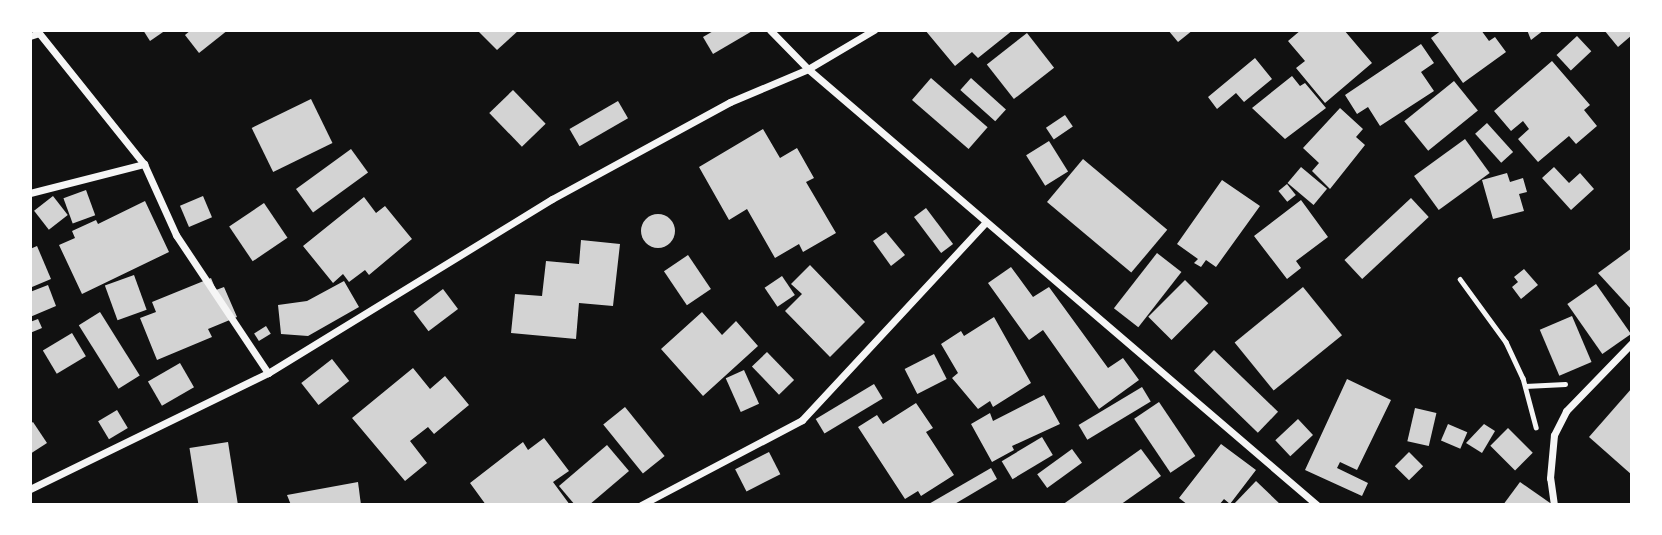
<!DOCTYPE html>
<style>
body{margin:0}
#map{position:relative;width:1662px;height:535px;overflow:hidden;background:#111;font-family:Overpass,sans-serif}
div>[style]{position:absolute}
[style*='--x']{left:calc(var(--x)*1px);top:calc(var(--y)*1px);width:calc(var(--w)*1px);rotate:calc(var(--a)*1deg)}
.building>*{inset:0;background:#d3d3d3;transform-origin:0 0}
.round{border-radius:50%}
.path>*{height:4.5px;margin:-2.25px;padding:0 2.25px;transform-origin:2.25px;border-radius:2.25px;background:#f5f5f5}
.minor>*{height:7px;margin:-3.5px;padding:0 3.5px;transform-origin:3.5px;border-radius:3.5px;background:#f5f5f5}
span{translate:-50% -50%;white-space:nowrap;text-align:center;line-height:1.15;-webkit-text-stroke:7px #fff;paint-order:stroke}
.frame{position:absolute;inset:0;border:32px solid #fff;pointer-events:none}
</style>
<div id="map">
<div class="building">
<div style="clip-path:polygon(143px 30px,166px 30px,150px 41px)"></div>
<div style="clip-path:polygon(191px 30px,228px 30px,199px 53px,185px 35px)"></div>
<div style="clip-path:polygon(477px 30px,519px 30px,497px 50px)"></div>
<div style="clip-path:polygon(715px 30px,754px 30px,713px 54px,703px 37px)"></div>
<div style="clip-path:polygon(925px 30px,1013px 30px,978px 58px,972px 52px,955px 66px)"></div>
<div style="clip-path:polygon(1168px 30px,1193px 30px,1178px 42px)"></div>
<div style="clip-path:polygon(1301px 30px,1344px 30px,1372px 63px,1325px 103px,1296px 68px,1305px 61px,1288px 41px)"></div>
<div style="clip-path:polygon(1442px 30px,1481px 30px,1489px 41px,1495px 37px,1506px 52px,1463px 83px,1431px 38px)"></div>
<div style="clip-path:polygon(1527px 30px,1544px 30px,1531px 40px)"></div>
<div style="clip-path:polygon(1604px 30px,1631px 30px,1632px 35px,1618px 47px)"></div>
<div style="left:1027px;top:33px;width:44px;height:51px;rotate:52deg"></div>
<div style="left:1577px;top:36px;width:21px;height:28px;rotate:47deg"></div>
<div style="clip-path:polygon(1421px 44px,1434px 63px,1421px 72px,1434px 91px,1380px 126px,1368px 107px,1357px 114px,1345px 95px)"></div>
<div style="clip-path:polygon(1255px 58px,1272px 79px,1244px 102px,1236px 93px,1217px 109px,1208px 97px)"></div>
<div style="clip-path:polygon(1552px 61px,1590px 105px,1584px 110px,1597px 126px,1576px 144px,1569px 136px,1538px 162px,1518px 139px,1529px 129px,1523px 121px,1511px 131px,1494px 111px)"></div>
<div style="clip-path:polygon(1292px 76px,1300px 86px,1305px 83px,1326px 108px,1285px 139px,1252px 108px)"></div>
<div style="left:931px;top:78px;width:75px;height:29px;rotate:41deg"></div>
<div style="left:971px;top:78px;width:47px;height:16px;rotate:42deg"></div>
<div style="left:1454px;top:81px;width:38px;height:64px;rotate:51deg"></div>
<div style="left:513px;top:90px;width:47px;height:33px;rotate:46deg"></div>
<div style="left:311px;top:99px;width:49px;height:66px;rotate:64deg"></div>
<div style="left:618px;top:101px;width:20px;height:56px;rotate:60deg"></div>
<div style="clip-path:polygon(1340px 108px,1363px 129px,1356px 137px,1365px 145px,1330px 189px,1312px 171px,1319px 163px,1303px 148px)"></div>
<div style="left:1065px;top:115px;width:14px;height:23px;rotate:56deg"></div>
<div style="left:1487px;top:123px;width:39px;height:16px;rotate:48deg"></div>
<div style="clip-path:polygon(763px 129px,780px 158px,797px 148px,814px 178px,806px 182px,836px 233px,803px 252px,799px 244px,775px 258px,747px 209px,729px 220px,699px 167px)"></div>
<div style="left:1465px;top:139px;width:42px;height:63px;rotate:54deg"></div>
<div style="left:1049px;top:141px;width:36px;height:27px;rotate:58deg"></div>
<div style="left:351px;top:149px;width:29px;height:68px;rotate:54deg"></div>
<div style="left:1083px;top:159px;width:110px;height:56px;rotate:40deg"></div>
<div style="left:1301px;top:167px;width:34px;height:21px;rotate:40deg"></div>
<div style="clip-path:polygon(1554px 167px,1569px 183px,1580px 173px,1594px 189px,1571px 210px,1542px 178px)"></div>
<div style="clip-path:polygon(1507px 173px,1510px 182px,1523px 178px,1527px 192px,1519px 194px,1524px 211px,1493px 219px,1482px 180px)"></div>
<div style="clip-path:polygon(1222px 180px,1260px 206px,1216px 267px,1206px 260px,1201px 267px,1194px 263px,1198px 259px,1177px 244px)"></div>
<div style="left:1287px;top:184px;width:14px;height:11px;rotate:51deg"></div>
<div style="left:86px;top:190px;width:27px;height:24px;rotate:70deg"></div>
<div style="left:53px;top:196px;width:24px;height:24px;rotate:52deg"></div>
<div style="left:203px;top:196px;width:23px;height:25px;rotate:67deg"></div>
<div style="clip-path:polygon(364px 197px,376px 213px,385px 206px,412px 239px,369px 275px,365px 270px,349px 282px,343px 274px,333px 283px,303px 246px)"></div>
<div style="left:1411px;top:198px;width:26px;height:91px;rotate:47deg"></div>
<div style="clip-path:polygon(1301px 200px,1328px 237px,1296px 261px,1301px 268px,1287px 279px,1254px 236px)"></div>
<div style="clip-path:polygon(145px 201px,169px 252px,82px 294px,59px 245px,75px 238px,72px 231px,96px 220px,98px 224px)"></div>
<div style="left:264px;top:203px;width:42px;height:42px;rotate:56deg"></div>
<div style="left:926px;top:208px;width:45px;height:15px;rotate:53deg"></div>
<div class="round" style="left:641px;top:214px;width:34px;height:34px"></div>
<div style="clip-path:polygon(886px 232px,905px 255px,891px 266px,873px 241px)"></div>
<div style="clip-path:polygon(581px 240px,620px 244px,613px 306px,579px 303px,576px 339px,511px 333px,515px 294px,542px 296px,546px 261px,579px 264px)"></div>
<div style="clip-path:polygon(37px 246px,51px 279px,32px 287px,30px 249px)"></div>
<div style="clip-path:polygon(1632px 248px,1632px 310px,1598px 273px)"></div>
<div style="left:1157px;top:253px;width:31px;height:70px;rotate:38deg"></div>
<div style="left:688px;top:255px;width:41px;height:29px;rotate:56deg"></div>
<div style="clip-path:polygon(810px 265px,865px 322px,830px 357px,785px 311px,802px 294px,791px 284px)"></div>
<div style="clip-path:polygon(1011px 267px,1033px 297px,1049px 287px,1108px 368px,1123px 358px,1139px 380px,1099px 409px,1043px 330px,1029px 340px,988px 283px)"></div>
<div style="clip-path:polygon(1524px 269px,1538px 285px,1521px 299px,1512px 287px,1518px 282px,1514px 277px)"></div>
<div style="left:134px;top:275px;width:37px;height:31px;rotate:70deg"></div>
<div style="left:782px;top:276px;width:23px;height:21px;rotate:56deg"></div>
<div style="clip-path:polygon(211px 278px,216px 290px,224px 287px,237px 317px,208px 329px,212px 337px,157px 360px,140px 318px,156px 312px,152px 302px)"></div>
<div style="left:1185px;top:280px;width:33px;height:52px;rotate:45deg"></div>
<div style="clip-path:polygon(344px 281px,359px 307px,308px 336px,281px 334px,278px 305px,307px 301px)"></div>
<div style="left:1596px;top:284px;width:61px;height:35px;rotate:55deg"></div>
<div style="clip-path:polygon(48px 285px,56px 306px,30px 317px,30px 292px)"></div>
<div style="left:1303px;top:287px;width:62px;height:88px;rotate:51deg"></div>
<div style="left:443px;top:289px;width:25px;height:37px;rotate:53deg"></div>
<div style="left:100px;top:312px;width:75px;height:25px;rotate:58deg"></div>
<div style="clip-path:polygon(702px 312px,722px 335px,736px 321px,758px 346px,703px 396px,661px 349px)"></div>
<div style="left:1572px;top:316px;width:50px;height:35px;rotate:67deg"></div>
<div style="clip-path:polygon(994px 317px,1031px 383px,993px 407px,990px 401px,978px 409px,952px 378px,958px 373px,941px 344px,961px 331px,964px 336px)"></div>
<div style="clip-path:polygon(38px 319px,42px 328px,30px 333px,30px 322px)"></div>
<div style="left:266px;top:326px;width:9px;height:14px;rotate:58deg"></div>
<div style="left:72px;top:333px;width:27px;height:34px;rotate:59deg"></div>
<div style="left:1214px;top:350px;width:89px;height:29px;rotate:44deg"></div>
<div style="left:767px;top:352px;width:39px;height:21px;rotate:46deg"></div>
<div style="left:934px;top:354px;width:28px;height:33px;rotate:63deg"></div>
<div style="left:332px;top:359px;width:28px;height:39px;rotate:52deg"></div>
<div style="left:180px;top:363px;width:28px;height:37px;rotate:60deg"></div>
<div style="clip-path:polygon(413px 368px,430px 389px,445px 376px,469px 405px,434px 434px,428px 427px,410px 441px,427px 463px,405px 481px,352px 418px)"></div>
<div style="left:744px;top:370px;width:37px;height:20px;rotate:66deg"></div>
<div style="clip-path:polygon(1347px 379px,1391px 400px,1357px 470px,1340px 462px,1337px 468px,1368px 483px,1362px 496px,1305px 470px)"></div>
<div style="left:874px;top:384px;width:17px;height:68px;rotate:59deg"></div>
<div style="left:1142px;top:387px;width:17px;height:74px;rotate:59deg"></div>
<div style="clip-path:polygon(1632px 388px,1632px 475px,1589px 437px)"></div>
<div style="clip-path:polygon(1044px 395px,1060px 424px,1012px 446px,1014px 450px,992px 462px,971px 424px,990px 413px,993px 421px)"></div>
<div style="left:1159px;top:402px;width:65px;height:30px;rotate:56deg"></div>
<div style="clip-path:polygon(916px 403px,933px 428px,926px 432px,954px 475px,921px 496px,918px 491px,905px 499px,858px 427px,877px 415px,883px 424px)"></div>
<div style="left:625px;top:407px;width:63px;height:28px;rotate:51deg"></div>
<div style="left:1415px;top:408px;width:22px;height:34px;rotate:13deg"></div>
<div style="left:117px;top:410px;width:21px;height:22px;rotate:59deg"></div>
<div style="left:1298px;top:419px;width:22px;height:31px;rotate:47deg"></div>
<div style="clip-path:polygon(33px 422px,47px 443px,30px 454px,30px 424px)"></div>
<div style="left:1448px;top:424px;width:21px;height:18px;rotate:23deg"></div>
<div style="clip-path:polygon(1484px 424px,1495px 431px,1482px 453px,1466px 443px)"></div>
<div style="left:1508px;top:428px;width:35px;height:25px;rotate:45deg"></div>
<div style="left:1042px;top:437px;width:21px;height:47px;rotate:59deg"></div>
<div style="clip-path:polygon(544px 438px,569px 471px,553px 482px,570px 505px,486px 505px,470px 483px,523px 442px,528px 450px)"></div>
<div style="left:228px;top:442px;width:64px;height:39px;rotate:81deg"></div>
<div style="clip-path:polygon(1221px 444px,1256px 470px,1230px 504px,1224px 499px,1219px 505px,1188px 505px,1179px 498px)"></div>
<div style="clip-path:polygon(607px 445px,629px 471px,589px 505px,575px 505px,559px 486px)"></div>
<div style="left:1072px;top:449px;width:17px;height:43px;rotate:54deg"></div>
<div style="clip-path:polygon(1141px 449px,1161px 476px,1120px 505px,1062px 505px)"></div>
<div style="left:769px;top:452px;width:25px;height:38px;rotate:63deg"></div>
<div style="left:1409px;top:452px;width:20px;height:20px;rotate:45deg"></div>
<div style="clip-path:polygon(991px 468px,997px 479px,953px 505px,927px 505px)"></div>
<div style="clip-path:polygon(1256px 481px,1281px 505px,1233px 505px)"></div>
<div style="clip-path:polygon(358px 482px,361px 505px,291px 505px,287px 495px)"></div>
<div style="clip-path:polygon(1520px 482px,1553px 505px,1503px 505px)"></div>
</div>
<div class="path">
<div style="--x:1460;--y:279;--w:78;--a:53.9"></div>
<div style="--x:1506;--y:342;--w:40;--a:65"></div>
<div style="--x:1523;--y:378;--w:51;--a:75.1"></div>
<div style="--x:1525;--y:386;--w:40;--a:-2.9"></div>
</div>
<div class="minor">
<div style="--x:770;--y:30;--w:54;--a:45.7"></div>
<div style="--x:808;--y:69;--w:670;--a:40.58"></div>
<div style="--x:30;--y:36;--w:9;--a:-18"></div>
<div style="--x:39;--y:33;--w:168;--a:51.3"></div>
<div style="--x:30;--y:193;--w:118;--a:-14.3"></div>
<div style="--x:144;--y:164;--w:78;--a:65.7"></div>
<div style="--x:176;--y:235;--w:166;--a:56.3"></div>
<div style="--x:30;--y:489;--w:265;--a:-26"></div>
<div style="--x:268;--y:373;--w:333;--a:-31.5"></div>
<div style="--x:552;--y:199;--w:203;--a:-28.6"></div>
<div style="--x:730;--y:102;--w:85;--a:-22.9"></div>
<div style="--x:808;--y:69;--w:77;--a:-30.6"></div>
<div style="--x:641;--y:505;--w:182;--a:-27.8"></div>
<div style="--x:802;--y:420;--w:270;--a:-47.1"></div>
<div style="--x:1554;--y:505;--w:27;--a:-98"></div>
<div style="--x:1550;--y:478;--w:43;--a:-84.7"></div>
<div style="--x:1554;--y:435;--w:27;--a:-63"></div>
<div style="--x:1566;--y:411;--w:95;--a:-45.9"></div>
</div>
<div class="frame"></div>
</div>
